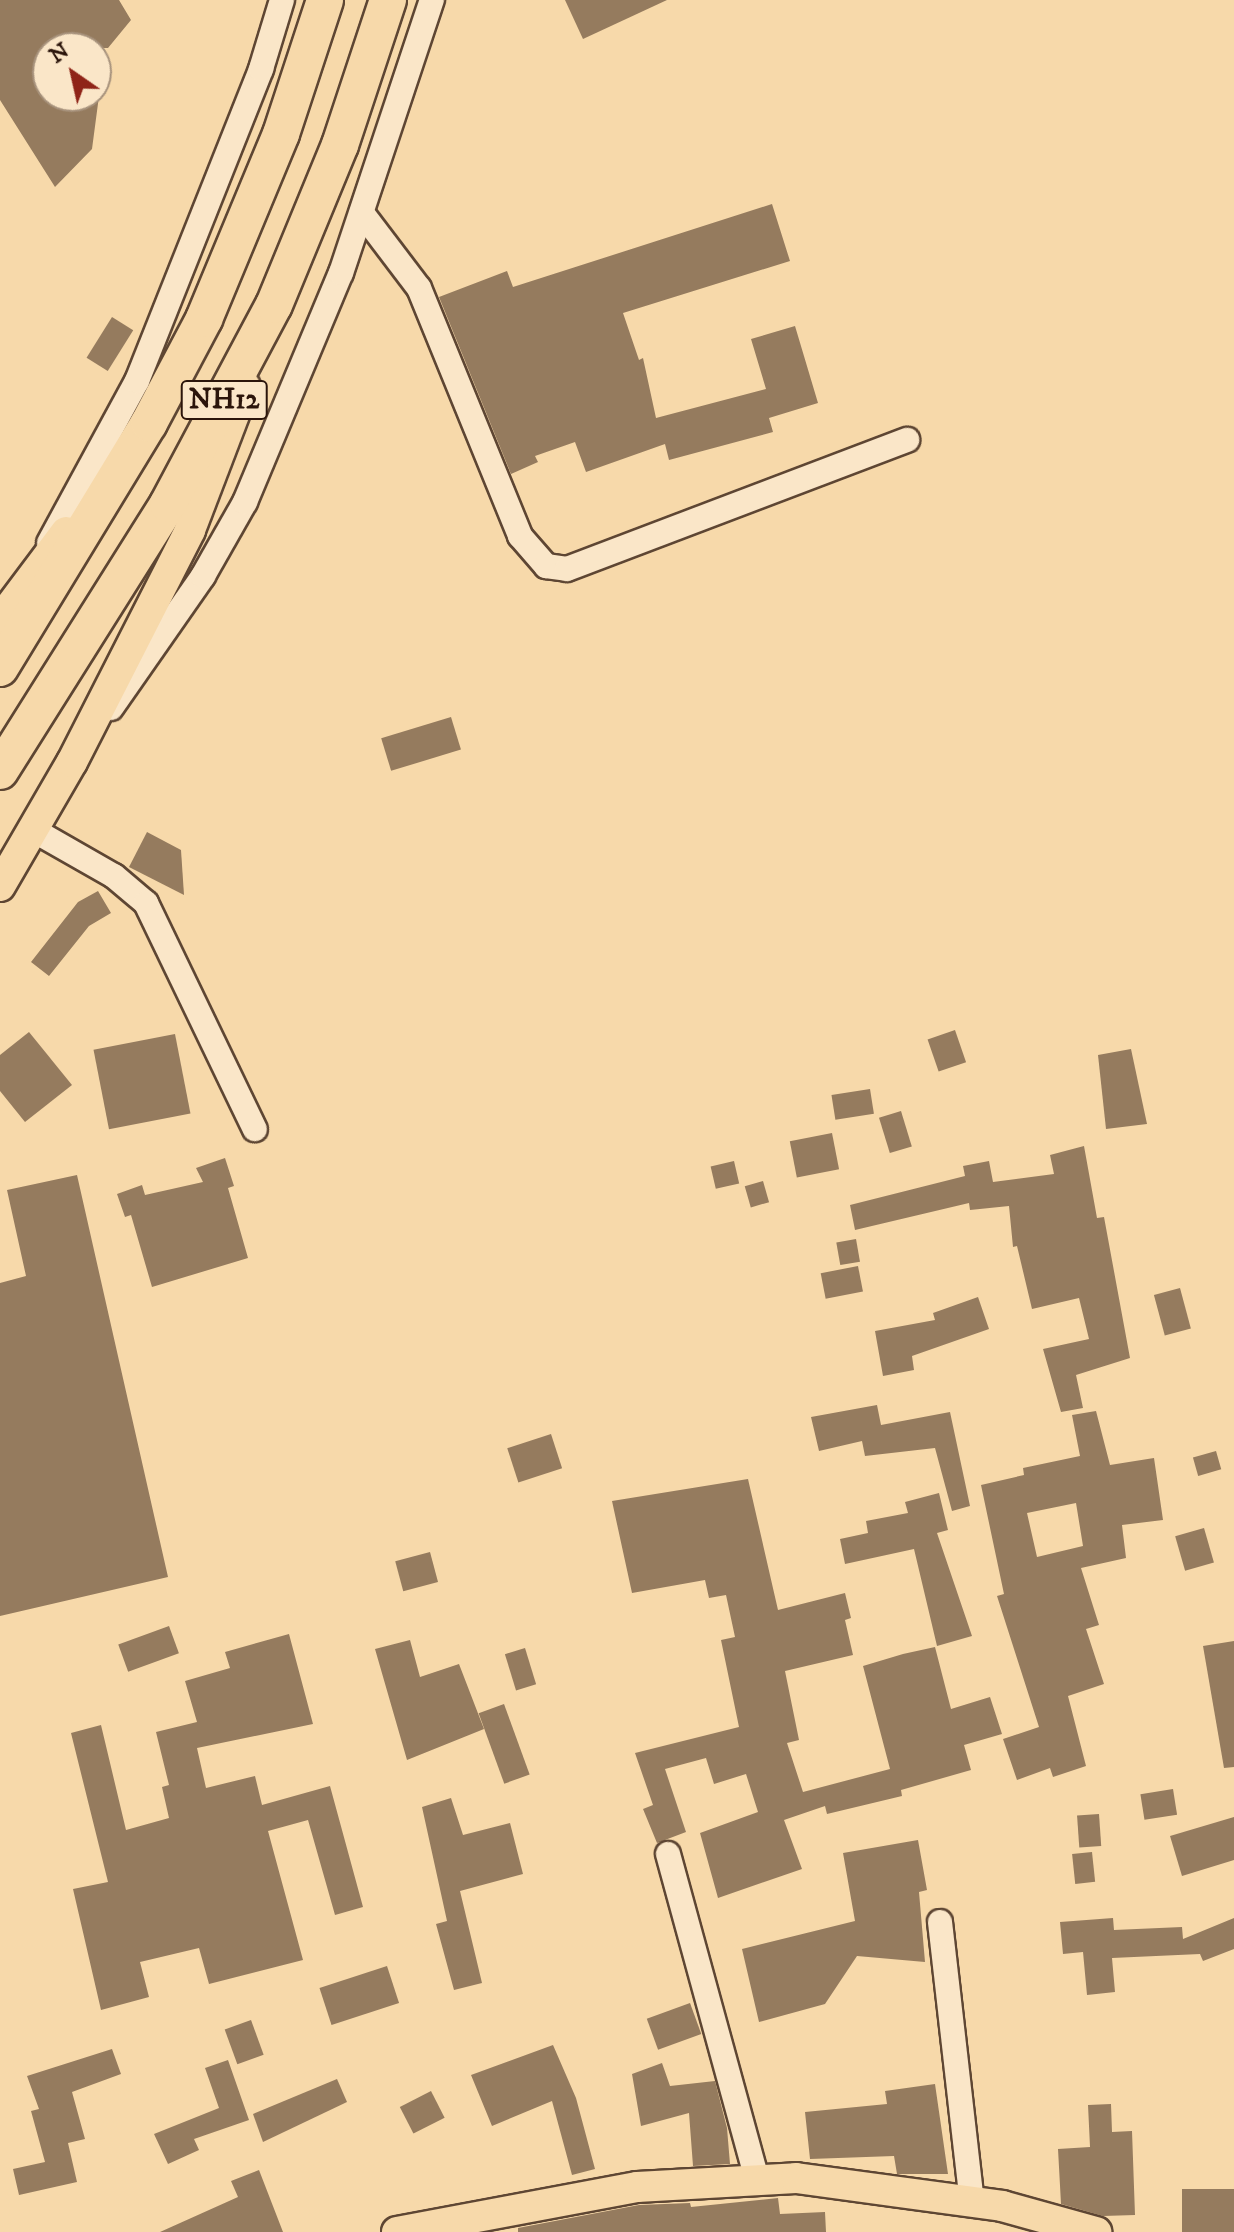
<!DOCTYPE html>
<style>
body{margin:0}
#map{position:relative;width:1234px;height:2232px;overflow:hidden;background:#f7d9aa;font-family:"IM FELL DW Pica",serif}
div>[style]{position:absolute}
[style*='--x']{left:calc(var(--x)*1px);top:calc(var(--y)*1px);width:calc(var(--w)*1px);rotate:calc(var(--a)*1deg)}
.building>*{inset:0;background:#957b5e;transform-origin:0 0}
.roads{filter:drop-shadow(2px 0 #5e4633) drop-shadow(-2px 0 #5e4633) drop-shadow(0 2px #5e4633) drop-shadow(0 -2px #5e4633)}
.minor>*{height:24px;margin:-12px;padding:0 12px;transform-origin:12px;border-radius:12px;background:#fae6c8}
.major>*{height:30px;margin:-15px;padding:0 15px;transform-origin:15px;border-radius:15px;background:#f7d9aa}
.highway>*{height:36px;margin:-18px;padding:0 18px;transform-origin:18px;border-radius:18px;background:#f7d9aa}
span{translate:-50% -50%;white-space:nowrap;text-align:center;line-height:1.15;-webkit-text-stroke:7px #fae6c8;paint-order:stroke}
.shield-label span{padding:2px 6px;background:#fae6c8;border:2px solid;border-radius:6px;-webkit-text-stroke-width:0}
.shield-label{font-size:28px;color:#2b150b;font-weight:700}
.north{position:absolute;left:32px;top:32px;width:80px;height:80px;box-sizing:border-box;background:#fae6c8;border:2px solid #a7927c;border-radius:50%;rotate:326deg;font-size:22px;font-weight:700;line-height:32px;text-align:center;color:#2b150b}
.north::after{content:'';display:block;margin:auto;width:28px;height:36px;background:#8f2418;clip-path:polygon(50% 0,100% 100%,50% 72%,0 100%)}
</style>
<div id="map">
<div class="building">
<div style="clip-path:polygon(0 0,119px 0,131px 20px,108px 48px,48px 48px,48px 96px,99px 96px,92px 149px,55px 187px,0 100px)"></div>
<div style="clip-path:polygon(565px 0,667px 0,583px 39px)"></div>
<div style="clip-path:polygon(772px 204px,790px 261px,623px 313px,639px 360px,643px 358px,656px 418px,766px 389px,751px 339px,795px 326px,818px 403px,769px 418px,773px 432px,669px 460px,665px 444px,586px 472px,575px 442px,535px 456px,538px 462px,511px 474px,439px 297px,507px 271px,513px 287px)"></div>
<div style="left:112px;top:317px;width:25px;height:48px;rotate:32deg"></div>
<div style="left:451px;top:717px;width:34px;height:73px;rotate:73deg"></div>
<div style="clip-path:polygon(147px 832px,181px 850px,184px 895px,129px 867px)"></div>
<div style="clip-path:polygon(98px 891px,111px 913px,89px 926px,49px 976px,31px 962px,78px 902px)"></div>
<div style="left:955px;top:1030px;width:34px;height:29px;rotate:71deg"></div>
<div style="clip-path:polygon(29px 1032px,72px 1085px,25px 1122px,0 1091px,0 1055px)"></div>
<div style="left:175px;top:1034px;width:81px;height:83px;rotate:79deg"></div>
<div style="clip-path:polygon(1131px 1049px,1147px 1124px,1106px 1129px,1098px 1055px)"></div>
<div style="left:870px;top:1089px;width:25px;height:39px;rotate:81deg"></div>
<div style="left:901px;top:1111px;width:37px;height:23px;rotate:73deg"></div>
<div style="left:832px;top:1133px;width:37px;height:43px;rotate:79deg"></div>
<div style="clip-path:polygon(1084px 1146px,1097px 1218px,1104px 1217px,1130px 1358px,1076px 1375px,1083px 1408px,1061px 1412px,1043px 1349px,1089px 1339px,1079px 1298px,1032px 1309px,1017px 1246px,1013px 1247px,1009px 1206px,970px 1210px,969px 1203px,855px 1230px,850px 1205px,965px 1176px,963px 1166px,989px 1161px,993px 1182px,1054px 1174px,1050px 1155px)"></div>
<div style="clip-path:polygon(225px 1158px,234px 1186px,228px 1188px,248px 1258px,152px 1287px,131px 1215px,125px 1217px,117px 1194px,142px 1185px,145px 1195px,203px 1182px,196px 1168px)"></div>
<div style="left:734px;top:1161px;width:23px;height:24px;rotate:77deg"></div>
<div style="clip-path:polygon(77px 1175px,168px 1577px,0 1616px,0 1283px,26px 1276px,7px 1190px)"></div>
<div style="left:763px;top:1181px;width:22px;height:19px;rotate:74deg"></div>
<div style="left:856px;top:1239px;width:23px;height:20px;rotate:80deg"></div>
<div style="left:858px;top:1266px;width:26px;height:38px;rotate:79deg"></div>
<div style="left:1180px;top:1288px;width:42px;height:27px;rotate:75deg"></div>
<div style="clip-path:polygon(978px 1297px,989px 1329px,912px 1356px,914px 1370px,883px 1376px,875px 1331px,935px 1320px,933px 1313px)"></div>
<div style="clip-path:polygon(877px 1405px,881px 1425px,950px 1412px,970px 1506px,952px 1511px,935px 1448px,865px 1456px,862px 1441px,819px 1451px,811px 1417px)"></div>
<div style="clip-path:polygon(evenodd,1096px 1411px,1110px 1465px,1154px 1458px,1163px 1520px,1122px 1525px,1126px 1558px,1081px 1568px,1099px 1625px,1086px 1629px,1104px 1684px,1068px 1696px,1086px 1766px,1053px 1777px,1050px 1768px,1017px 1780px,1003px 1739px,1039px 1727px,997px 1596px,1004px 1594px,981px 1485px,1024px 1475px,1023px 1468px,1080px 1456px,1072px 1415px,1096px 1411px,1076px 1503px,1083px 1546px,1037px 1557px,1027px 1513px,1076px 1503px)"></div>
<div style="left:551px;top:1434px;width:36px;height:46px;rotate:72deg"></div>
<div style="left:1216px;top:1451px;width:19px;height:24px;rotate:74deg"></div>
<div style="clip-path:polygon(748px 1479px,778px 1610px,845px 1593px,851px 1618px,845px 1620px,853px 1655px,785px 1671px,799px 1740px,787px 1743px,803px 1792px,890px 1769px,863px 1666px,903px 1654px,935px 1647px,951px 1709px,990px 1697px,1002px 1734px,964px 1745px,971px 1770px,901px 1790px,902px 1796px,827px 1814px,825px 1806px,784px 1820px,802px 1869px,718px 1898px,700px 1833px,758px 1812px,746px 1774px,714px 1784px,706px 1758px,665px 1769px,686px 1832px,657px 1843px,643px 1809px,653px 1805px,635px 1753px,739px 1727px,721px 1640px,735px 1637px,726px 1595px,709px 1598px,705px 1580px,632px 1593px,612px 1501px)"></div>
<div style="clip-path:polygon(939px 1493px,948px 1530px,937px 1533px,972px 1636px,937px 1646px,914px 1549px,845px 1564px,840px 1539px,868px 1533px,866px 1521px,908px 1513px,905px 1502px)"></div>
<div style="left:1204px;top:1528px;width:36px;height:30px;rotate:74deg"></div>
<div style="left:430px;top:1552px;width:31px;height:36px;rotate:75deg"></div>
<div style="left:169px;top:1626px;width:29px;height:54px;rotate:70deg"></div>
<div style="clip-path:polygon(289px 1634px,313px 1724px,197px 1748px,206px 1788px,255px 1776px,262px 1805px,330px 1786px,363px 1907px,335px 1915px,308px 1820px,268px 1831px,303px 1960px,209px 1984px,199px 1948px,140px 1962px,149px 1997px,101px 2010px,73px 1889px,108px 1882px,71px 1733px,101px 1725px,126px 1830px,169px 1818px,162px 1787px,169px 1785px,156px 1732px,197px 1722px,185px 1681px,230px 1668px,225px 1652px)"></div>
<div style="clip-path:polygon(410px 1640px,420px 1677px,459px 1664px,484px 1729px,407px 1760px,375px 1649px)"></div>
<div style="clip-path:polygon(1234px 1641px,1234px 1767px,1224px 1768px,1203px 1646px)"></div>
<div style="left:525px;top:1648px;width:38px;height:21px;rotate:73deg"></div>
<div style="left:504px;top:1704px;width:75px;height:27px;rotate:70deg"></div>
<div style="left:1173px;top:1789px;width:26px;height:33px;rotate:81deg"></div>
<div style="clip-path:polygon(451px 1798px,463px 1835px,510px 1823px,523px 1874px,460px 1891px,482px 1983px,454px 1990px,436px 1924px,447px 1921px,422px 1807px)"></div>
<div style="left:1099px;top:1814px;width:32px;height:22px;rotate:86deg"></div>
<div style="clip-path:polygon(1234px 1817px,1234px 1860px,1182px 1876px,1170px 1836px)"></div>
<div style="clip-path:polygon(918px 1840px,927px 1890px,919px 1892px,925px 1962px,857px 1956px,825px 2004px,759px 2022px,742px 1949px,855px 1921px,843px 1853px)"></div>
<div style="left:1092px;top:1852px;width:30px;height:20px;rotate:84deg"></div>
<div style="clip-path:polygon(1113px 1918px,1114px 1930px,1182px 1927px,1183px 1939px,1234px 1918px,1234px 1949px,1203px 1961px,1200px 1954px,1112px 1958px,1115px 1992px,1087px 1995px,1083px 1952px,1063px 1954px,1060px 1922px)"></div>
<div style="left:387px;top:1966px;width:39px;height:71px;rotate:72deg"></div>
<div style="left:690px;top:2003px;width:33px;height:46px;rotate:70deg"></div>
<div style="left:251px;top:2020px;width:37px;height:28px;rotate:70deg"></div>
<div style="clip-path:polygon(553px 2045px,576px 2098px,595px 2169px,572px 2175px,552px 2101px,492px 2126px,471px 2075px)"></div>
<div style="clip-path:polygon(112px 2049px,121px 2074px,72px 2092px,85px 2139px,68px 2143px,77px 2182px,19px 2195px,13px 2169px,45px 2162px,31px 2111px,39px 2109px,27px 2076px)"></div>
<div style="clip-path:polygon(228px 2060px,249px 2120px,194px 2139px,199px 2150px,168px 2164px,154px 2134px,219px 2108px,205px 2068px)"></div>
<div style="clip-path:polygon(662px 2063px,670px 2086px,715px 2081px,727px 2128px,730px 2164px,693px 2166px,689px 2113px,641px 2126px,632px 2074px)"></div>
<div style="clip-path:polygon(337px 2079px,347px 2102px,263px 2142px,253px 2114px)"></div>
<div style="clip-path:polygon(935px 2084px,948px 2174px,897px 2174px,894px 2156px,810px 2159px,805px 2112px,887px 2104px,885px 2091px)"></div>
<div style="left:431px;top:2091px;width:30px;height:35px;rotate:63deg"></div>
<div style="clip-path:polygon(1111px 2104px,1112px 2132px,1132px 2131px,1135px 2215px,1103px 2216px,1061px 2204px,1058px 2149px,1090px 2147px,1088px 2105px)"></div>
<div style="clip-path:polygon(259px 2170px,283px 2232px,160px 2232px,238px 2197px,231px 2181px)"></div>
<div style="left:1234px;top:2189px;width:43px;height:52px;rotate:90deg"></div>
<div style="clip-path:polygon(778px 2198px,780px 2214px,825px 2212px,826px 2232px,518px 2232px,518px 2228px,639px 2205px,690px 2203px,691px 2207px)"></div>
</div>
<div class="roads">
<div class="minor">
<div style="--x:362;--y:213;--w:94;--a:52.8"></div>
<div style="--x:419;--y:288;--w:268;--a:67.8"></div>
<div style="--x:520;--y:536;--w:40;--a:49"></div>
<div style="--x:546;--y:566;--w:21;--a:8"></div>
<div style="--x:567;--y:569;--w:364;--a:-20.8"></div>
<div style="--x:49;--y:543;--w:184;--a:-61.5"></div>
<div style="--x:137;--y:381;--w:336;--a:-68.3"></div>
<div style="--x:261;--y:69;--w:72;--a:-73.1"></div>
<div style="--x:111;--y:708;--w:161;--a:-55.1"></div>
<div style="--x:203;--y:576;--w:85;--a:-60.4"></div>
<div style="--x:245;--y:502;--w:248;--a:-67.3"></div>
<div style="--x:341;--y:273;--w:288;--a:-71.6"></div>
<div style="--x:35;--y:831;--w:91;--a:29.7"></div>
<div style="--x:114;--y:876;--w:42;--a:40.2"></div>
<div style="--x:146;--y:903;--w:251;--a:64.3"></div>
<div style="--x:668;--y:1854;--w:338;--a:74.7"></div>
<div style="--x:940;--y:1922;--w:282;--a:83.5"></div>
</div>
<div class="major">
<div style="--x:0;--y:620;--w:110;--a:-53.1"></div>
<div style="--x:0;--y:886;--w:143;--a:-59.9"></div>
<div style="--x:72;--y:762;--w:260;--a:-63"></div>
<div style="--x:190;--y:530;--w:154;--a:-69.1"></div>
<div style="--x:397;--y:2232;--w:244;--a:-10.6"></div>
<div style="--x:637;--y:2187;--w:159;--a:-3.2"></div>
<div style="--x:796;--y:2178;--w:208;--a:7.7"></div>
<div style="--x:1002;--y:2206;--w:98;--a:15.5"></div>
</div>
<div class="highway">
<div style="--x:0;--y:668;--w:287;--a:-58.7"></div>
<div style="--x:149;--y:423;--w:118;--a:-62.1"></div>
<div style="--x:204;--y:319;--w:200;--a:-67.4"></div>
<div style="--x:281;--y:134;--w:141;--a:-71.8"></div>
<div style="--x:0;--y:771;--w:315;--a:-57.8"></div>
<div style="--x:168;--y:504;--w:225;--a:-62"></div>
<div style="--x:274;--y:305;--w:173;--a:-67.6"></div>
<div style="--x:340;--y:145;--w:153;--a:-71.7"></div>
</div>
</div>
<div class="shield-label">
<span style="left:224px;top:400px">NH12</span>
</div>
<div class="north">N</div>
</div>
